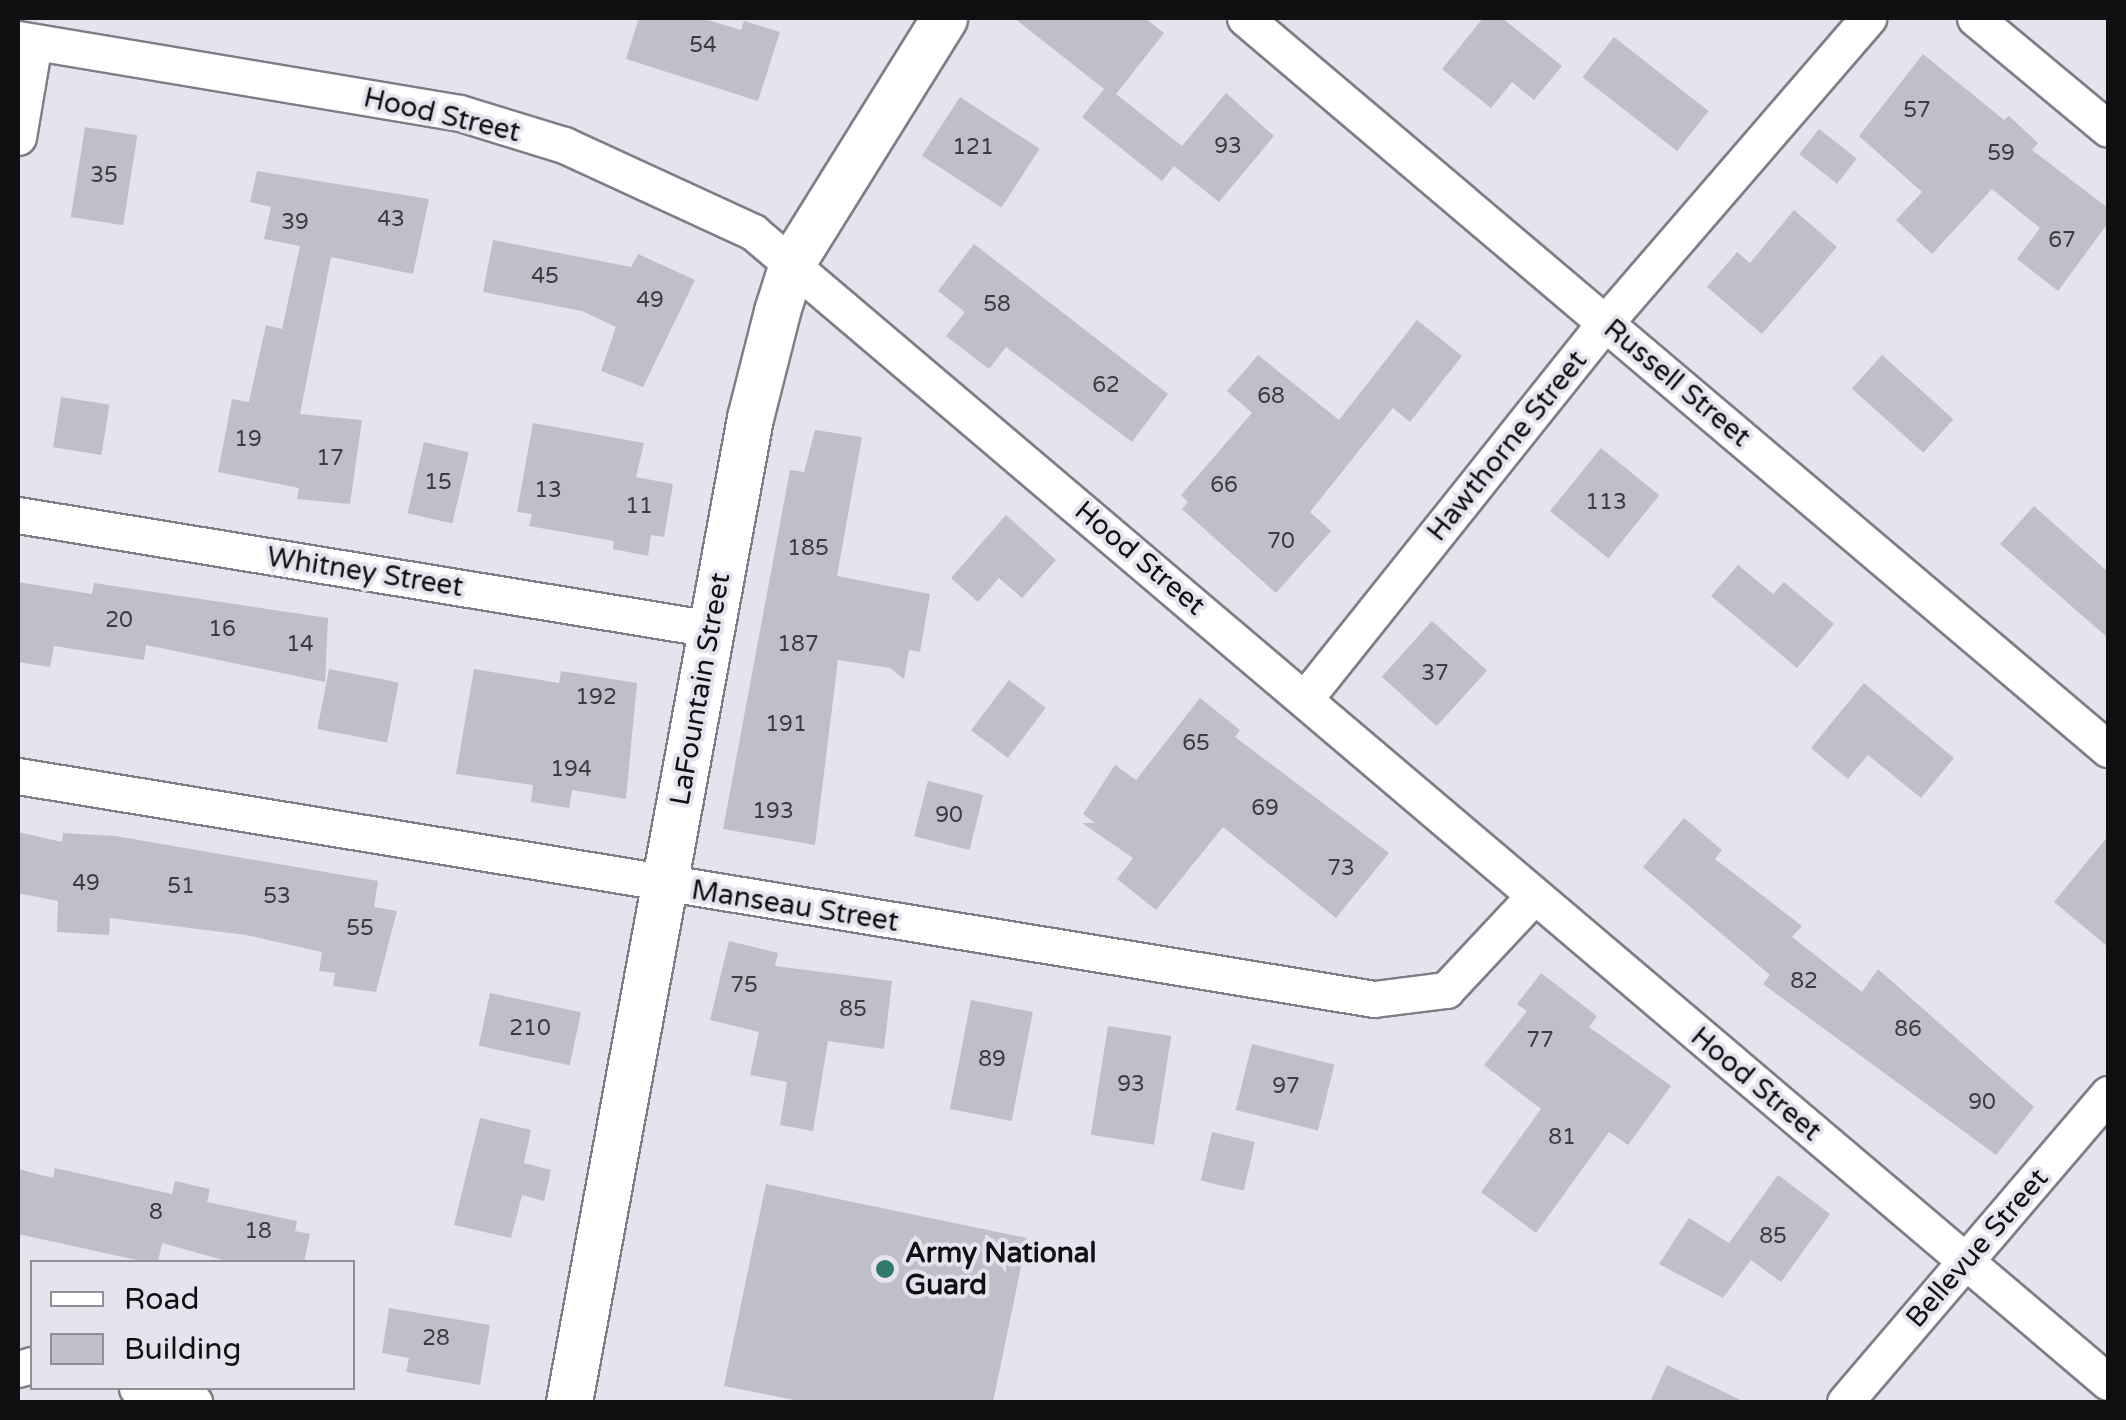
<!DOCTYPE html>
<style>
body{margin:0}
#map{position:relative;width:2126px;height:1420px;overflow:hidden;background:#e5e4ee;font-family:"Varela Round",sans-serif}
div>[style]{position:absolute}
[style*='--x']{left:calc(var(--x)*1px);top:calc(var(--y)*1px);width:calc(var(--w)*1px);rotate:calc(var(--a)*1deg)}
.building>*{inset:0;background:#c0bec8;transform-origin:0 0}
.roads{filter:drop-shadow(2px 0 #7f7e87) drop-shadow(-2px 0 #7f7e87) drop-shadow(0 2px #7f7e87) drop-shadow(0 -2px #7f7e87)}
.minor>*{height:35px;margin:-17.5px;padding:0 17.5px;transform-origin:17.5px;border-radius:17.5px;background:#fff}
.tertiary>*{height:45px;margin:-22.5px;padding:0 22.5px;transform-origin:22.5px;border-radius:22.5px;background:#fff}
.dots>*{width:28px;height:28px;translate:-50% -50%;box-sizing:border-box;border:5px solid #e5e4ee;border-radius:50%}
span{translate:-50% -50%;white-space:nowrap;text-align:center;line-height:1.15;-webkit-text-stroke:8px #e5e4ee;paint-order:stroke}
.number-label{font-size:22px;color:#3c3c40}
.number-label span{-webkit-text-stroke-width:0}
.street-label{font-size:28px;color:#101013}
.poi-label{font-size:28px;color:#101013;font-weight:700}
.left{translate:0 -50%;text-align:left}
.frame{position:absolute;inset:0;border:20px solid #101013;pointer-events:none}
.legend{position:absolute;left:30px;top:1260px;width:325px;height:130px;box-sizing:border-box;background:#e5e4ee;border:2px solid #908f96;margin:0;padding:12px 18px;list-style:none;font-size:30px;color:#101013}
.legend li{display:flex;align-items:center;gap:20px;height:50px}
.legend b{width:50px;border:2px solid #908f96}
</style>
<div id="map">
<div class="building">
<div style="clip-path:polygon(639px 18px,701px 18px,741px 30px,744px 21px,780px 32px,758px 101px,626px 59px)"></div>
<div style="clip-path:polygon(1014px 18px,1145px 18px,1164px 33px,1116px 94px,1182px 146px,1226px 93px,1274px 136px,1219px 202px,1174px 166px,1162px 181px,1082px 117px,1104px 89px)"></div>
<div style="clip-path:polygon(1483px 18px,1502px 18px,1562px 66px,1534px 100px,1512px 82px,1491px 108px,1442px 69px)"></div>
<div style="left:1614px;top:37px;width:120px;height:51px;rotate:38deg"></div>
<div style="clip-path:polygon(1923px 54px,2004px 120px,2009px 116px,2038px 143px,2032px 150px,2108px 208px,2108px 223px,2058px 291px,2017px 259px,2040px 228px,1992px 189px,1932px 254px,1896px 220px,1922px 192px,1859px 136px)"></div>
<div style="left:960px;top:97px;width:95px;height:70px;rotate:33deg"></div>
<div style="left:85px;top:127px;width:53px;height:91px;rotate:9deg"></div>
<div style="left:1819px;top:129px;width:48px;height:32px;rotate:38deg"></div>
<div style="clip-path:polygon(257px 171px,429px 199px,413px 274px,331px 257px,300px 414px,362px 420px,350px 504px,297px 499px,299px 488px,218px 472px,232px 399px,249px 402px,266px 325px,282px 329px,300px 246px,264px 239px,271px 207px,250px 202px)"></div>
<div style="clip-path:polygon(1794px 210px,1837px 247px,1762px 334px,1707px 287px,1737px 252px,1750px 263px)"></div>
<div style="clip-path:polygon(493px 240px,631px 267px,638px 254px,695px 280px,643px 387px,601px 371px,616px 327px,582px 311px,483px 292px)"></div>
<div style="clip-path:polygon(974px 244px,1168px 394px,1132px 442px,1006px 347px,989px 369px,946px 336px,965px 312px,938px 291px)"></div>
<div style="clip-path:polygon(1417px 320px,1462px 356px,1410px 422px,1393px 408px,1310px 512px,1331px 531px,1276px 593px,1182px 509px,1188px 502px,1181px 495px,1252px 413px,1227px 391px,1258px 355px,1339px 420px)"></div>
<div style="left:1882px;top:355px;width:96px;height:45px;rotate:42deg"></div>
<div style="left:61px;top:397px;width:49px;height:51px;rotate:9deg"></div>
<div style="clip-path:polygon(533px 423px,644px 443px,636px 477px,673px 484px,664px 537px,651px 535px,648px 556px,613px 549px,614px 541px,529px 526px,532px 514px,517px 512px)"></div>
<div style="clip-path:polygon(815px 430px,862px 437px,837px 576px,930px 594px,920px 652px,909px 650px,904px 679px,890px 668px,838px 660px,815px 845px,723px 829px,790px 470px,804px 472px)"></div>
<div style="left:424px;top:442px;width:46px;height:73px;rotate:13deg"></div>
<div style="left:1601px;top:448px;width:75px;height:81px;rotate:39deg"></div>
<div style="clip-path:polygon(2034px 506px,2108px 572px,2108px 638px,2000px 544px)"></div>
<div style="clip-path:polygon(1006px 515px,1056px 560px,1022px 598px,999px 578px,978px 602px,951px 578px)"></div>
<div style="clip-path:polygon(1738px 565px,1773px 594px,1784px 582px,1834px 624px,1797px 668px,1711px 596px)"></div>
<div style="clip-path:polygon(18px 582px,92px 594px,94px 583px,328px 618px,325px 682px,146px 645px,144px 660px,54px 646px,50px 667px,18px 662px)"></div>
<div style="left:1432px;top:621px;width:74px;height:75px;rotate:42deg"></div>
<div style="left:329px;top:669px;width:71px;height:61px;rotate:11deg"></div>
<div style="clip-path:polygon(474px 669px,559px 683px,561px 671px,637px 683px,626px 799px,572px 790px,569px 808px,531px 802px,533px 785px,456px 774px)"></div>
<div style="left:1009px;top:680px;width:46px;height:63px;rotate:37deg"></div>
<div style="clip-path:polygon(1864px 683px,1954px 758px,1921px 798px,1868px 755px,1848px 779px,1811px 748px)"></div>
<div style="clip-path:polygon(1200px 698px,1240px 730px,1235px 737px,1389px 853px,1336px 918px,1223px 827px,1156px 910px,1117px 879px,1133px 858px,1082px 823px,1095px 823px,1083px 814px,1115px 765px,1136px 780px)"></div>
<div style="left:928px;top:781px;width:57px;height:57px;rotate:14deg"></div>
<div style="clip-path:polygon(1684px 818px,1722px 850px,1715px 859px,1802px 926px,1792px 937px,1862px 992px,1878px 969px,2034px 1107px,1996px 1155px,1763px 984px,1770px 975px,1643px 867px)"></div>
<div style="clip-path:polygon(18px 832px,62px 842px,63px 833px,115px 836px,378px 881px,374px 907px,397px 911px,376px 992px,333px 986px,335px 973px,319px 971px,322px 952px,246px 935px,110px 918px,109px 935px,57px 932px,58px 901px,18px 893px)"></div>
<div style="clip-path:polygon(2108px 836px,2108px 947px,2054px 902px)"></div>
<div style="clip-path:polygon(729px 941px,778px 953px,775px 966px,892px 981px,884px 1049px,828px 1041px,813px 1131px,780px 1125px,787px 1082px,750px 1075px,759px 1032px,710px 1020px)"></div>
<div style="clip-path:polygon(1541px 973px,1597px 1016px,1589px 1027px,1671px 1086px,1628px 1145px,1609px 1132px,1536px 1233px,1481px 1192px,1541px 1109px,1484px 1065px,1527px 1011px,1517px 1004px)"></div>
<div style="left:490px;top:993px;width:93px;height:54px;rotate:12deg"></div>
<div style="left:971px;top:1000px;width:63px;height:111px;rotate:11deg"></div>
<div style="left:1108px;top:1026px;width:64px;height:110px;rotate:9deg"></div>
<div style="left:1252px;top:1044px;width:85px;height:68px;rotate:14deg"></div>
<div style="clip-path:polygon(480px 1118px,531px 1130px,524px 1163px,551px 1170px,544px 1201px,522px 1195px,511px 1238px,454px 1225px)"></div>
<div style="left:1212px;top:1132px;width:44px;height:50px;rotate:13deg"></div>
<div style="clip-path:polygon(55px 1168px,172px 1194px,175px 1181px,210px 1189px,207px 1202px,297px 1221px,295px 1231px,310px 1234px,304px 1262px,230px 1262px,162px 1243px,158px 1262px,146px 1262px,18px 1234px,18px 1169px,53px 1178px)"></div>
<div style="clip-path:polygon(1778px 1175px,1830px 1214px,1781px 1282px,1751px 1260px,1723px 1298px,1659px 1264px,1689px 1218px,1729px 1243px)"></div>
<div style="clip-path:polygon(766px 1184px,1027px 1238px,993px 1402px,804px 1402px,724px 1386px)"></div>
<div style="clip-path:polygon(389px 1308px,490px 1325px,480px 1385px,406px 1372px,409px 1358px,382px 1353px)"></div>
<div style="clip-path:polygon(1667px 1365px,1745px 1402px,1650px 1402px)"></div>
</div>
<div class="roads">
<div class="minor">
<div style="--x:1245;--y:18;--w:1131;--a:40.27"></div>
<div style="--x:1975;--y:18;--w:173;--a:39.8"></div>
<div style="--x:18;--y:39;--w:448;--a:9.5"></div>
<div style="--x:460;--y:113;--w:109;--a:17.1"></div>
<div style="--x:564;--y:145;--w:208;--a:24.7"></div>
<div style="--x:753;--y:232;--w:1777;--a:40.32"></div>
<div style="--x:18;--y:137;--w:96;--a:-80.4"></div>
<div style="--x:18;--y:515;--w:703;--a:9.33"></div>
<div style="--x:1307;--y:696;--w:477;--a:-51.4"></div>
<div style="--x:1605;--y:323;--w:403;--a:-49.2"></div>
<div style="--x:18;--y:776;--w:1374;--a:9.34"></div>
<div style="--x:1374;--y:999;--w:73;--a:-7.1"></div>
<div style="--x:1446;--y:990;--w:127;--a:-46.9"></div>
<div style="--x:18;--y:1369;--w:15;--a:-16"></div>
<div style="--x:137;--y:1388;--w:59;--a:13.8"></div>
<div style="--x:1845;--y:1402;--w:405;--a:-49.5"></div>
</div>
<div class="tertiary">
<div style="--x:569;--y:1402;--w:1001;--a:-79.58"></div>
<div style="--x:750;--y:418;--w:110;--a:-75.8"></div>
<div style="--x:777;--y:311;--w:52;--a:-72.3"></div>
<div style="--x:793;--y:261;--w:286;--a:-58.1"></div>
</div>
</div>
<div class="dots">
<div style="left:885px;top:1269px;background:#33786d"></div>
</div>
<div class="number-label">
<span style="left:703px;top:46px">54</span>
<span style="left:1917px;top:111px">57</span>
<span style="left:1228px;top:147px">93</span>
<span style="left:973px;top:148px">121</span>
<span style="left:2001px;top:154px">59</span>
<span style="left:104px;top:176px">35</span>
<span style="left:391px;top:220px">43</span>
<span style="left:295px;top:223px">39</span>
<span style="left:2062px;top:241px">67</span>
<span style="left:545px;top:277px">45</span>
<span style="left:650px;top:301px">49</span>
<span style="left:997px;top:305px">58</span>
<span style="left:1106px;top:386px">62</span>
<span style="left:1271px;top:397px">68</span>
<span style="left:248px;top:440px">19</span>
<span style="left:330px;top:459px">17</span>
<span style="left:438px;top:483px">15</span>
<span style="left:1224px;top:486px">66</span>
<span style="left:548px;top:491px">13</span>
<span style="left:1606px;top:503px">113</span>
<span style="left:639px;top:507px">11</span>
<span style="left:1281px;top:542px">70</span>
<span style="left:808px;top:549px">185</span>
<span style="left:119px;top:621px">20</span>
<span style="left:222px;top:630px">16</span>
<span style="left:300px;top:645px">14</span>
<span style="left:798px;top:645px">187</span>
<span style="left:1435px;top:674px">37</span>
<span style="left:596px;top:698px">192</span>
<span style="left:786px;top:725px">191</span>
<span style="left:1196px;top:744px">65</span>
<span style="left:571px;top:770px">194</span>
<span style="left:1265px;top:809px">69</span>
<span style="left:773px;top:812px">193</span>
<span style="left:949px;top:816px">90</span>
<span style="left:1341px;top:869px">73</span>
<span style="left:86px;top:884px">49</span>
<span style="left:181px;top:887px">51</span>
<span style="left:277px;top:897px">53</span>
<span style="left:360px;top:929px">55</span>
<span style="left:1804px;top:982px">82</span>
<span style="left:744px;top:986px">75</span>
<span style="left:853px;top:1010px">85</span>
<span style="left:530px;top:1029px">210</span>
<span style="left:1908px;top:1030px">86</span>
<span style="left:1540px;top:1041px">77</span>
<span style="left:992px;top:1060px">89</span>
<span style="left:1131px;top:1085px">93</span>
<span style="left:1286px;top:1087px">97</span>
<span style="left:1982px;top:1103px">90</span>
<span style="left:1562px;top:1138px">81</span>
<span style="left:156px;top:1213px">8</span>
<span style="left:258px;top:1232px">18</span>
<span style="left:1773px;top:1237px">85</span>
<span style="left:436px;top:1339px">28</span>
</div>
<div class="street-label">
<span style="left:442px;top:115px;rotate:13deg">Hood Street</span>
<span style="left:1677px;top:383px;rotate:40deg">Russell Street</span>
<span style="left:1507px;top:446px;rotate:-51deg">Hawthorne Street</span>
<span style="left:1140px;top:558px;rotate:40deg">Hood Street</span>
<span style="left:365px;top:572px;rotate:9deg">Whitney Street</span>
<span style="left:700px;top:689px;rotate:-80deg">LaFountain Street</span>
<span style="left:795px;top:906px;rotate:9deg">Manseau Street</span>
<span style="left:1756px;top:1084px;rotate:40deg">Hood Street</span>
<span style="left:1977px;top:1248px;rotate:-49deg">Bellevue Street</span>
</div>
<div class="poi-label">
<span class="left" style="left:905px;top:1269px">Army National<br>Guard</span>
</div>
<div class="frame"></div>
<ul class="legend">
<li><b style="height:12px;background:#fff"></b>Road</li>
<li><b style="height:28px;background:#c0bec8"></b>Building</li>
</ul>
</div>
